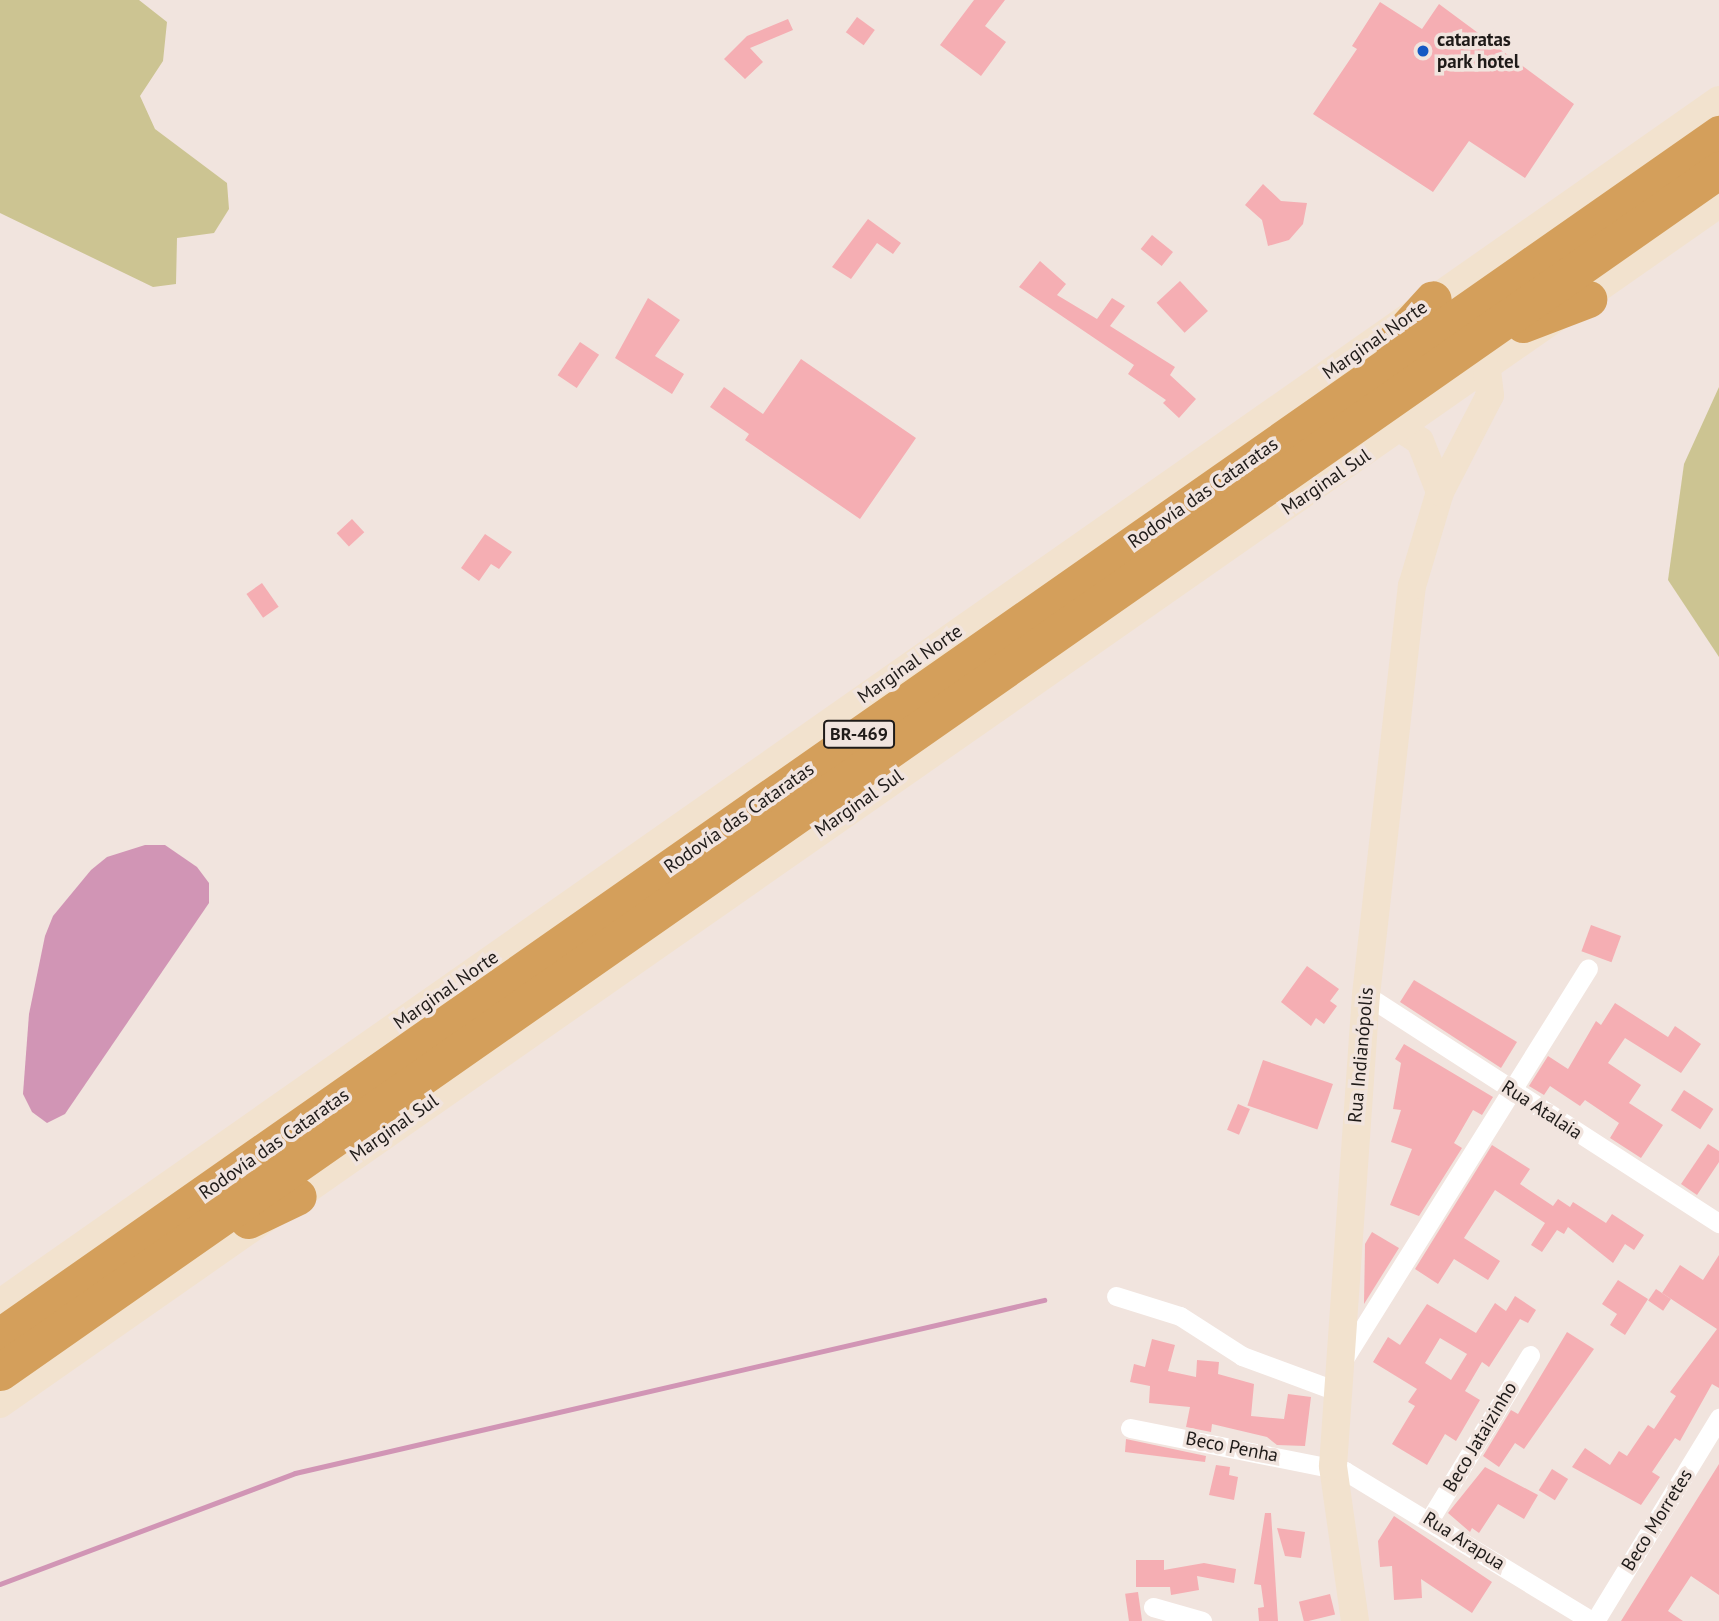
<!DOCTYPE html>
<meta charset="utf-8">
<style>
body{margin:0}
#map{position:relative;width:1719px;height:1621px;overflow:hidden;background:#f1e4de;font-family:"PT Sans",sans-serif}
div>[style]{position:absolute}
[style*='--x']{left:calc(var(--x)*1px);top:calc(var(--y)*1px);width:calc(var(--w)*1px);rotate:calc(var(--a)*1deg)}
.green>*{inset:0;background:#ccc492}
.water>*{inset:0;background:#d195b5}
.stream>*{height:5px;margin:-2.5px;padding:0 2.5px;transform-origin:2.5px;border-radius:2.5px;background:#d195b5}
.building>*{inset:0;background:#f5aeb3;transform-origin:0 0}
.street>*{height:19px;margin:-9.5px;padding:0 9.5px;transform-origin:9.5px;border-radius:9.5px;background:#fff}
.secondary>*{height:28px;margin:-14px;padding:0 14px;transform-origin:14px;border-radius:14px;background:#f2e2ce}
.highway>*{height:37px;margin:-18.5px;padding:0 18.5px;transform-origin:18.5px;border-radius:18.5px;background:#d49f5b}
.dots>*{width:19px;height:19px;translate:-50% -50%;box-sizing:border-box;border:4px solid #f1e4de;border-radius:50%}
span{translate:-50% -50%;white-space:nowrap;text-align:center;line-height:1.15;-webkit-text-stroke:7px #f1e4de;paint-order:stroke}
.shield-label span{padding:2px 5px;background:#f1e4de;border:2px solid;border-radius:5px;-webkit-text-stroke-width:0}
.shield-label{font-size:18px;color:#1f1b19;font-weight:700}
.poi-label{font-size:19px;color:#1f1b19;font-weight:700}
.left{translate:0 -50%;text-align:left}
.street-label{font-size:19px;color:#1f1b19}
</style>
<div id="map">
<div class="green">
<div style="clip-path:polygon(0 0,139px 0,167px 22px,163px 61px,140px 96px,155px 129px,227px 183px,229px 209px,214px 233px,177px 238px,176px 284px,153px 287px,0 213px)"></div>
<div style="clip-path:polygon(1719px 387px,1719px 657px,1668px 580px,1684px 464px)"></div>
</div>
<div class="water">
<div style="clip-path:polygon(145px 845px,165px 845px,197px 867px,209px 883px,209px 903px,65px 1114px,47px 1123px,32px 1112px,23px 1094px,29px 1014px,45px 936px,53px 916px,91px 870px,107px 857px)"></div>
</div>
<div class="stream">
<div style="--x:0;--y:1584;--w:315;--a:-20.6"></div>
<div style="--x:295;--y:1473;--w:769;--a:-13.01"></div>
</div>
<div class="building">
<div style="clip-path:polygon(974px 0,1005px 0,985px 26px,1006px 42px,981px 76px,940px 45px)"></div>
<div style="clip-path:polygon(1380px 2px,1422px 29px,1439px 4px,1574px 104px,1525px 178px,1469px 141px,1433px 192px,1313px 114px,1357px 49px,1352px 46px)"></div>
<div style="left:857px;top:17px;width:22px;height:19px;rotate:36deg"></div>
<div style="clip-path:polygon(788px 19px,793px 30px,750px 48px,763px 62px,745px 79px,724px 59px,747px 36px)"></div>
<div style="clip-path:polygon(1263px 184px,1281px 201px,1307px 203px,1303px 224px,1289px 240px,1268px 246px,1262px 220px,1245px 205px)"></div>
<div style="clip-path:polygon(868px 219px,901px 243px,893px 254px,877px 243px,851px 279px,832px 267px)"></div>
<div style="left:1152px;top:235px;width:27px;height:18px;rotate:39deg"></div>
<div style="clip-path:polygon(1040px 261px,1066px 284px,1057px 295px,1097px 319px,1112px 298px,1125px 306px,1110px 326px,1175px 367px,1170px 375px,1196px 399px,1179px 418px,1163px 403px,1166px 400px,1128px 374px,1134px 365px,1019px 287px)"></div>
<div style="left:1180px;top:281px;width:41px;height:32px;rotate:47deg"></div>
<div style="clip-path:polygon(648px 298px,680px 320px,655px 356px,684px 374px,672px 394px,615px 358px)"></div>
<div style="left:580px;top:342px;width:23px;height:40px;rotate:34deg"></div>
<div style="clip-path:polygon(801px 359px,916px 438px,860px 519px,745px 440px,749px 434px,710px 407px,724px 387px,763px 414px)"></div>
<div style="left:352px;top:519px;width:18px;height:21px;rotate:47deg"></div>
<div style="clip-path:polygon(485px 534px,512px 552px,499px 569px,491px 564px,479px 581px,461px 568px)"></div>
<div style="left:262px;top:583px;width:29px;height:19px;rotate:55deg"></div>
<div style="left:1591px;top:925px;width:32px;height:28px;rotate:20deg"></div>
<div style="clip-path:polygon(1307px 966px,1339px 989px,1330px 1001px,1337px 1006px,1324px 1024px,1316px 1018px,1311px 1026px,1281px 1002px)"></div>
<div style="clip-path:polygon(1414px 980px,1517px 1042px,1501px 1068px,1400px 1002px)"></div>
<div style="clip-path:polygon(1615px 1003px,1668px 1037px,1675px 1026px,1701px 1044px,1681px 1073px,1625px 1038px,1608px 1063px,1641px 1085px,1629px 1103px,1663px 1125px,1641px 1158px,1610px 1138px,1619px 1123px,1585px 1100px,1580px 1106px,1550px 1086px,1544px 1095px,1529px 1086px,1548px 1056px,1568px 1069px,1596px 1021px,1601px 1025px)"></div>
<div style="clip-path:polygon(1404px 1044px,1493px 1097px,1482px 1115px,1473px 1110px,1454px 1143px,1462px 1148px,1419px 1216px,1390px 1205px,1412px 1149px,1391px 1142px,1401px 1110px,1393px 1109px,1401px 1063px,1395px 1059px)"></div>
<div style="left:1263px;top:1060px;width:74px;height:48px;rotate:19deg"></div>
<div style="left:1684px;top:1090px;width:35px;height:24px;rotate:33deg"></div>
<div style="left:1238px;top:1104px;width:13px;height:28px;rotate:23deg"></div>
<div style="clip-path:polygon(1708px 1144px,1719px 1151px,1719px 1162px,1697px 1195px,1681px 1184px)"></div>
<div style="clip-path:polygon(1492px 1145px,1530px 1169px,1520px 1184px,1553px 1206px,1558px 1199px,1570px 1207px,1573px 1202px,1606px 1223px,1612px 1214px,1644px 1235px,1634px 1250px,1625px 1244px,1613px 1263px,1568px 1227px,1564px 1234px,1557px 1230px,1542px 1252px,1531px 1245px,1545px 1223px,1495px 1190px,1464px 1238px,1500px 1261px,1488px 1280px,1454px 1259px,1438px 1284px,1415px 1269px)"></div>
<div style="clip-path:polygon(1372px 1232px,1399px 1248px,1364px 1304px,1365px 1244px)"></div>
<div style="clip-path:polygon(1719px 1255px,1719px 1388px,1712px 1384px,1680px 1441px,1675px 1438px,1652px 1472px,1660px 1477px,1641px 1505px,1572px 1467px,1585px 1448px,1610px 1465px,1619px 1451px,1627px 1456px,1648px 1425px,1654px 1429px,1676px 1396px,1670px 1392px,1717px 1329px,1662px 1293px,1680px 1265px,1703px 1280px)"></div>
<div style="clip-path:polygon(1618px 1280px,1648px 1299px,1625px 1335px,1610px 1325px,1617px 1314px,1602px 1304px)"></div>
<div style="left:1656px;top:1289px;width:18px;height:14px;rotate:34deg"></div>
<div style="clip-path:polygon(evenodd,1515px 1296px,1536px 1310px,1528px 1323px,1520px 1319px,1489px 1367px,1482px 1362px,1465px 1391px,1480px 1400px,1456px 1441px,1445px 1434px,1427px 1465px,1392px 1444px,1415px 1406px,1408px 1402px,1417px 1389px,1373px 1362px,1388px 1337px,1400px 1345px,1427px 1304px,1476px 1333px,1495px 1303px,1506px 1311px,1515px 1296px,1440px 1338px,1467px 1354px,1451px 1380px,1425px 1363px,1440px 1338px)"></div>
<div style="clip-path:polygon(1567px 1332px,1594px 1349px,1524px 1449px,1515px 1443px,1499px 1467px,1483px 1456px,1511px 1410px,1518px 1414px)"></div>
<div style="clip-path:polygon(1152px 1339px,1175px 1345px,1168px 1371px,1196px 1377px,1197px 1360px,1219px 1362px,1218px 1374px,1254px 1384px,1251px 1416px,1284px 1419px,1288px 1394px,1311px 1397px,1305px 1446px,1277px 1445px,1267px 1437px,1212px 1424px,1211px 1432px,1186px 1427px,1190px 1407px,1149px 1403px,1150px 1386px,1130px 1382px,1134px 1364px,1145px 1367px)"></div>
<div style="clip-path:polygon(1126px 1439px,1206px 1456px,1205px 1462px,1125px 1452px)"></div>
<div style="clip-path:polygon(1719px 1464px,1719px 1595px,1691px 1576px,1668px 1611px,1683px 1621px,1621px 1621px)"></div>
<div style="clip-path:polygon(1216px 1465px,1230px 1467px,1229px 1475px,1238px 1477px,1234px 1500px,1209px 1495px)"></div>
<div style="clip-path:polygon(1485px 1467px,1538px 1495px,1524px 1519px,1498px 1504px,1479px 1533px,1472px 1528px,1470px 1532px,1448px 1513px)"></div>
<div style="left:1552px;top:1469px;width:19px;height:25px;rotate:32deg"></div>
<div style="clip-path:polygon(1265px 1513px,1271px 1513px,1278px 1621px,1259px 1621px,1258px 1608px,1264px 1607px,1261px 1585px,1254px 1584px)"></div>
<div style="clip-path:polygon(1394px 1516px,1492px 1582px,1472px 1613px,1421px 1579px,1422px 1598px,1394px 1600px,1392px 1566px,1380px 1567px,1378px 1541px)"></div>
<div style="clip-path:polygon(1277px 1528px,1305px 1532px,1301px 1558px,1285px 1556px)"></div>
<div style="clip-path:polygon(1136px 1560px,1164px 1560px,1164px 1570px,1204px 1563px,1236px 1569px,1234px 1583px,1197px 1576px,1199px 1590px,1171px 1595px,1170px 1587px,1136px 1587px)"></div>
<div style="left:1138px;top:1592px;width:29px;height:13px;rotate:82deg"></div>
<div style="left:1330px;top:1594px;width:21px;height:32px;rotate:76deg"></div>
</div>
<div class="street">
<div style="--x:1366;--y:995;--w:420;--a:32.9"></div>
<div style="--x:1116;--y:1296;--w:67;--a:17.4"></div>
<div style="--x:1180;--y:1316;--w:74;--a:32.8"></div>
<div style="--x:1242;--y:1356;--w:98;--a:20.3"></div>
<div style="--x:1342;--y:1362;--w:464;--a:-58"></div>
<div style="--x:1130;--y:1428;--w:219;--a:11.3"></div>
<div style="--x:1345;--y:1471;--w:289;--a:31.3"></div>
<div style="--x:1430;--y:1519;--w:192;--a:-58.6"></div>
<div style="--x:1153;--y:1607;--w:51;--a:15.9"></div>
<div style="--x:1595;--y:1621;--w:238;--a:-58.6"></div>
</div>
<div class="secondary">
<div style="--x:1403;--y:430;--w:20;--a:33"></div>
<div style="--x:1420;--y:441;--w:55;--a:68.6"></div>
<div style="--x:0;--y:1303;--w:2098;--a:-34.99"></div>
<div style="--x:0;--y:1404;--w:2096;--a:-34.92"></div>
<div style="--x:1355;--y:1621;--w:157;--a:-98.1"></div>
<div style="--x:1333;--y:1466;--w:472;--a:-86"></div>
<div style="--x:1366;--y:995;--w:412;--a:-83.6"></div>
<div style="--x:1412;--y:586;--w:98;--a:-73.4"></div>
<div style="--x:1440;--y:492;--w:109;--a:-62.7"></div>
<div style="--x:1490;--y:395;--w:25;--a:-97"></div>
</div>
<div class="highway">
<div style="--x:1523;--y:324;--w:70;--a:-21"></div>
<div style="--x:1393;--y:343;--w:59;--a:-47.7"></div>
<div style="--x:248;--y:1220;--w:55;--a:-25.6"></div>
<div style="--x:0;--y:1336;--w:2098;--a:-34.96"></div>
<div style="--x:0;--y:1372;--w:2098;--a:-34.96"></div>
</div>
<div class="dots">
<div style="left:1423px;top:51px;background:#1458c3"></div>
</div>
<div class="shield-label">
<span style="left:859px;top:734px">BR-469</span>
</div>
<div class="poi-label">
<span class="left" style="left:1437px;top:51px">cataratas<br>park hotel</span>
</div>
<div class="street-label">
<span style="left:1375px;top:340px;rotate:-35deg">Marginal Norte</span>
<span style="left:1326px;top:482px;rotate:-34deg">Marginal Sul</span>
<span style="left:1203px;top:493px;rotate:-35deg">Rodovía das Cataratas</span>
<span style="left:910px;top:664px;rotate:-35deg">Marginal Norte</span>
<span style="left:859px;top:803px;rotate:-35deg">Marginal Sul</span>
<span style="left:739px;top:818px;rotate:-35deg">Rodovía das Cataratas</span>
<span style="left:446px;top:990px;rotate:-35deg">Marginal Norte</span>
<span style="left:1361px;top:1055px;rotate:-85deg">Rua Indianópolis</span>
<span style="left:1542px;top:1110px;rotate:33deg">Rua Atalaia</span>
<span style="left:394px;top:1128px;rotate:-35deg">Marginal Sul</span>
<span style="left:274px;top:1144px;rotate:-35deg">Rodovía das Cataratas</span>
<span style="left:1480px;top:1437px;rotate:-59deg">Beco Jataizinho</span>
<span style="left:1232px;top:1447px;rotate:11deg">Beco Penha</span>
<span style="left:1657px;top:1520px;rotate:-58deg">Beco Morretes</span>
<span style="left:1464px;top:1541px;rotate:32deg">Rua Arapua</span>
</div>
</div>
